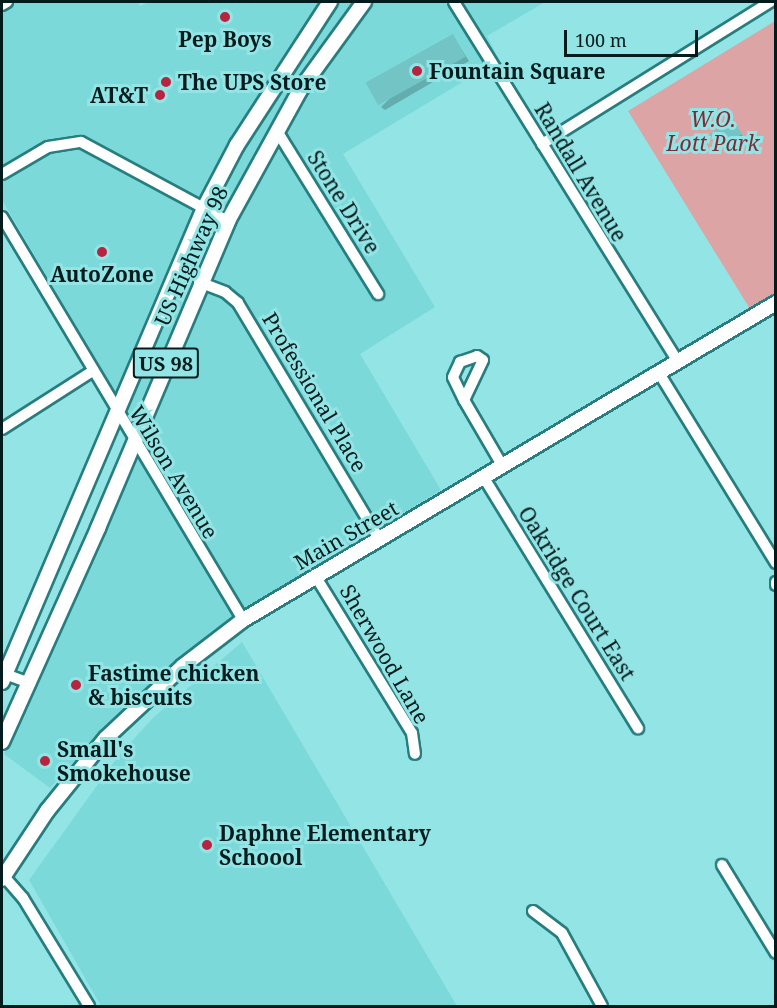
<!DOCTYPE html>
<style>
body{margin:0}
#map{position:relative;width:777px;height:1008px;overflow:hidden;background:#93e4e5;font-family:"Noto Serif",serif}
div>[style]{position:absolute}
[style*='--x']{left:calc(var(--x)*1px);top:calc(var(--y)*1px);width:calc(var(--w)*1px);rotate:calc(var(--a)*1deg)}
.built>*{inset:0;background:#7cd9da}
.green>*{inset:0;background:#dda4a5}
.shadow>*{inset:0;background:#0003}
.building>*{inset:0;background:#73c4c5;transform-origin:0 0}
.roads{filter:drop-shadow(2px 0 #277d7f) drop-shadow(-2px 0 #277d7f) drop-shadow(0 2px #277d7f) drop-shadow(0 -2px #277d7f)}
.minor>*{height:10px;margin:-5px;padding:0 5px;transform-origin:5px;border-radius:5px;background:#fff}
.major>*{height:14px;margin:-7px;padding:0 7px;transform-origin:7px;border-radius:7px;background:#fff}
.dots>*{width:16px;height:16px;translate:-50% -50%;box-sizing:border-box;border:3px solid #93e4e5;border-radius:50%}
span{translate:-50% -50%;white-space:nowrap;text-align:center;line-height:1.15;-webkit-text-stroke:6px #93e4e5;paint-order:stroke}
.shield-label span{padding:2px 4px;background:#93e4e5;border:2px solid;border-radius:4px;-webkit-text-stroke-width:0}
.shield-label{font-size:20px;color:#021b1c;font-weight:700}
.poi-label{font-size:21px;color:#021b1c;font-weight:700}
.left{translate:0 -50%;text-align:left}
.right{translate:-100% -50%;text-align:right}
.park-label{font-size:21px;color:#7c2c35;font-style:italic}
.street-label{font-size:21px;color:#021b1c}
.frame{position:absolute;inset:0;border:3px solid #021b1c;pointer-events:none}
.scale{position:absolute;left:564px;top:30px;width:134px;height:27px;box-sizing:border-box;border:3px solid #021b1c;border-top:0;padding-left:8px;font-size:18px;line-height:21px;white-space:nowrap;color:#021b1c;-webkit-text-stroke:4px #93e4e5;paint-order:stroke}
</style>
<div id="map">
<div class="built">
<div style="clip-path:polygon(2px 2px,138px 2px,140px 6px,148px 2px,545px 2px,487px 36px,499px 60px,343px 154px,435px 307px,360px 354px,441px 490px,232px 618px,93px 740px,50px 788px,4px 754px,145px 443px,2px 200px)"></div>
<div style="clip-path:polygon(242px 642px,457px 1006px,101px 1006px,29px 880px,119px 755px,154px 717px)"></div>
</div>
<div class="green">
<div style="clip-path:polygon(775px 21px,775px 293px,750px 309px,628px 111px)"></div>
</div>
<div class="shadow">
<div style="clip-path:polygon(453px 36px,469px 61px,385px 110px,381px 107px)"></div>
<div style="clip-path:polygon(732px 121px,744px 138px,726px 150px,712px 134px)"></div>
</div>
<div class="building">
<div style="left:453px;top:34px;width:26px;height:100px;rotate:61deg"></div>
<div style="left:732px;top:119px;width:18px;height:27px;rotate:56deg"></div>
</div>
<div class="roads">
<div class="minor">
<div style="--x:454;--y:2;--w:424;--a:58.1"></div>
<div style="--x:2;--y:5;--w:6;--a:-31"></div>
<div style="--x:277;--y:131;--w:192;--a:58.2"></div>
<div style="--x:542;--y:144;--w:269;--a:-31.9"></div>
<div style="--x:2;--y:174;--w:53;--a:-30.4"></div>
<div style="--x:48;--y:147;--w:33;--a:-9"></div>
<div style="--x:81;--y:142;--w:167;--a:28.3"></div>
<div style="--x:2;--y:217;--w:470;--a:59.1"></div>
<div style="--x:199;--y:282;--w:28;--a:21"></div>
<div style="--x:225;--y:292;--w:17;--a:40"></div>
<div style="--x:238;--y:303;--w:276;--a:59.1"></div>
<div style="--x:477;--y:356;--w:7;--a:34"></div>
<div style="--x:483;--y:360;--w:44;--a:115.4"></div>
<div style="--x:464;--y:400;--w:25;--a:-116"></div>
<div style="--x:453;--y:377;--w:17;--a:-65"></div>
<div style="--x:460;--y:362;--w:18;--a:-19"></div>
<div style="--x:659;--y:373;--w:223;--a:58.4"></div>
<div style="--x:464;--y:400;--w:75;--a:59.7"></div>
<div style="--x:2;--y:429;--w:106;--a:-32.6"></div>
<div style="--x:484;--y:478;--w:294;--a:58.4"></div>
<div style="--x:316;--y:577;--w:183;--a:58.4"></div>
<div style="--x:412;--y:733;--w:21;--a:82"></div>
<div style="--x:776;--y:582;--w:3;--a:90"></div>
<div style="--x:5;--y:674;--w:27;--a:20"></div>
<div style="--x:722;--y:865;--w:103;--a:58.5"></div>
<div style="--x:2;--y:874;--w:32;--a:49"></div>
<div style="--x:23;--y:898;--w:127;--a:58.6"></div>
<div style="--x:533;--y:911;--w:36;--a:37"></div>
<div style="--x:562;--y:933;--w:83;--a:61.3"></div>
</div>
<div class="major">
<div style="--x:2;--y:682;--w:515;--a:-66.92"></div>
<div style="--x:204;--y:208;--w:71;--a:-62.4"></div>
<div style="--x:237;--y:145;--w:171;--a:-57"></div>
<div style="--x:2;--y:742;--w:235;--a:-65.8"></div>
<div style="--x:98;--y:528;--w:333;--a:-67"></div>
<div style="--x:228;--y:221;--w:149;--a:-61.2"></div>
<div style="--x:300;--y:90;--w:109;--a:-54"></div>
<div style="--x:2;--y:879;--w:82;--a:-56.5"></div>
<div style="--x:47;--y:811;--w:94;--a:-51.1"></div>
<div style="--x:106;--y:738;--w:105;--a:-43.1"></div>
<div style="--x:183;--y:666;--w:76;--a:-37.5"></div>
<div style="--x:243;--y:620;--w:620;--a:-30.74"></div>
</div>
</div>
<div class="dots">
<div style="left:225px;top:17px;background:#b6243f"></div>
<div style="left:417px;top:71px;background:#b6243f"></div>
<div style="left:166px;top:82px;background:#b6243f"></div>
<div style="left:160px;top:95px;background:#b6243f"></div>
<div style="left:102px;top:252px;background:#b6243f"></div>
<div style="left:76px;top:685px;background:#b6243f"></div>
<div style="left:45px;top:761px;background:#b6243f"></div>
<div style="left:207px;top:845px;background:#b6243f"></div>
</div>
<div class="shield-label">
<span style="left:166px;top:363px">US 98</span>
</div>
<div class="poi-label">
<span style="left:225px;top:39px">Pep Boys</span>
<span class="left" style="left:429px;top:71px">Fountain Square</span>
<span class="left" style="left:178px;top:82px">The UPS Store</span>
<span class="right" style="left:148px;top:95px">AT&amp;T</span>
<span style="left:102px;top:274px">AutoZone</span>
<span class="left" style="left:88px;top:685px">Fastime chicken<br>&amp; biscuits</span>
<span class="left" style="left:57px;top:761px">Small's<br>Smokehouse</span>
<span class="left" style="left:219px;top:845px">Daphne Elementary<br>Schoool</span>
</div>
<div class="park-label">
<span style="left:713px;top:131px">W.O.<br>Lott Park</span>
</div>
<div class="street-label">
<span style="left:581px;top:172px;rotate:59deg">Randall Avenue</span>
<span style="left:344px;top:202px;rotate:58deg">Stone Drive</span>
<span style="left:191px;top:256px;rotate:-66deg">US Highway 98</span>
<span style="left:315px;top:392px;rotate:59deg">Professional Place</span>
<span style="left:174px;top:472px;rotate:59deg">Wilson Avenue</span>
<span style="left:346px;top:535px;rotate:-30deg">Main Street</span>
<span style="left:577px;top:593px;rotate:58deg">Oakridge Court East</span>
<span style="left:385px;top:654px;rotate:60deg">Sherwood Lane</span>
</div>
<div class="frame"></div>
<div class="scale">100 m</div>
</div>
